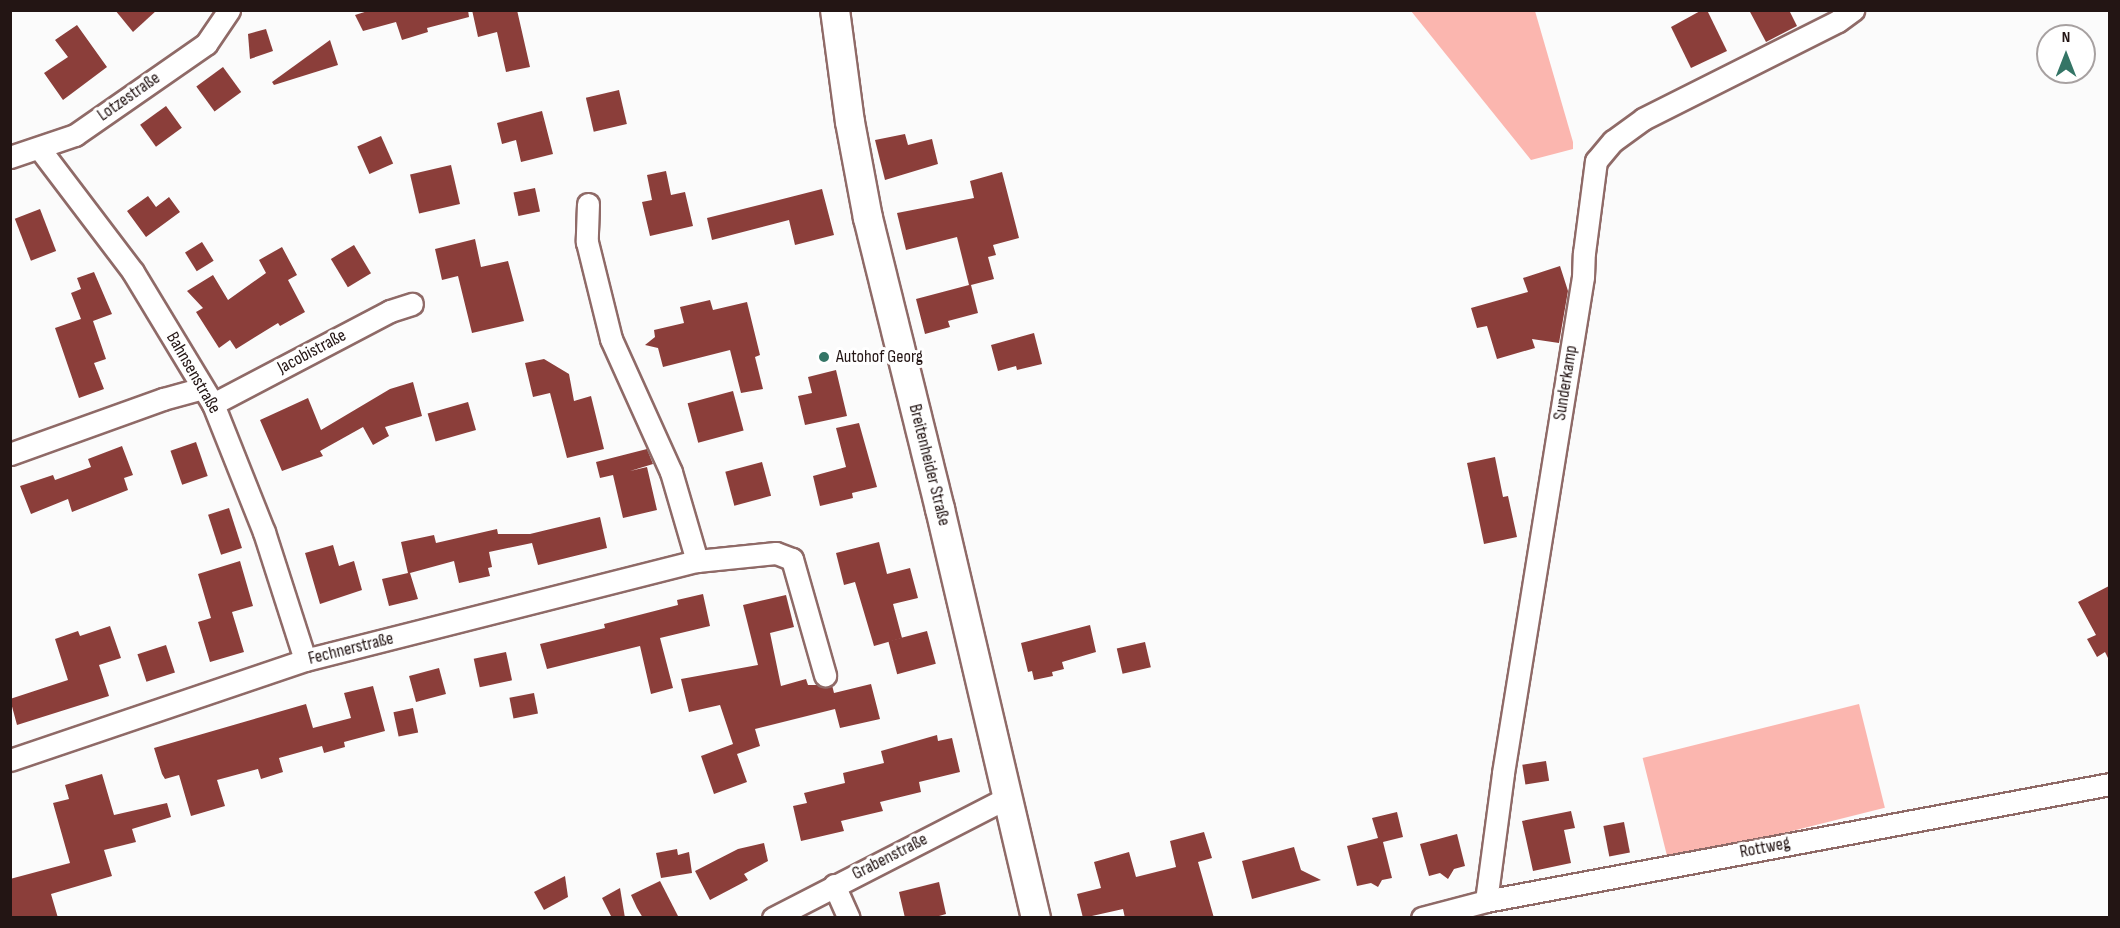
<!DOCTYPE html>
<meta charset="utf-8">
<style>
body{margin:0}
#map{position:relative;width:2120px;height:928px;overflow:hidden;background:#fbfbfb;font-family:"Sofia Sans Condensed",sans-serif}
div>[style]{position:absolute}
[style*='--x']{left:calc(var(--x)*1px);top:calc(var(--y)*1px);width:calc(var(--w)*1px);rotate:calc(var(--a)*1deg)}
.green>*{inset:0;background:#fbb6af;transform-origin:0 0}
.building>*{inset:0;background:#8b3e3a;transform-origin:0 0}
.roads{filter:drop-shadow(2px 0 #8f6a67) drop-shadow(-2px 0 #8f6a67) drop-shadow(0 2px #8f6a67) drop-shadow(0 -2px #8f6a67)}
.street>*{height:21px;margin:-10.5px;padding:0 10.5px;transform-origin:10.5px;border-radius:10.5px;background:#fff}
.secondary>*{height:28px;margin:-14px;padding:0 14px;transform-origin:14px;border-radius:14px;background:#fff}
.dots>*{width:16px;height:16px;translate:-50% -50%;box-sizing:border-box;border:3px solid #fff;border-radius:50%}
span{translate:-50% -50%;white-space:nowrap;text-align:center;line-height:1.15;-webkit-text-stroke:6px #fff;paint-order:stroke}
.street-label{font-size:18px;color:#231514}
.poi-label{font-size:18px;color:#231514}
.left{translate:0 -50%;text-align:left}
.frame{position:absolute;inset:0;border:12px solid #231514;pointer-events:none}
.north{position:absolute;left:2036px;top:24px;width:60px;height:60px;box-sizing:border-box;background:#fff;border:2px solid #a7a1a1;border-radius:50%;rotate:0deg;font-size:16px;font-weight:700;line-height:24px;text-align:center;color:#231514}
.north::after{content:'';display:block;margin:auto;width:21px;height:27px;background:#347566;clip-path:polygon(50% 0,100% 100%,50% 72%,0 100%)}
</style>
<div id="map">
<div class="green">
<div style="clip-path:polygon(1411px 11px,1535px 11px,1573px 142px,1573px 149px,1531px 160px)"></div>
<div style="left:1859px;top:704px;width:107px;height:223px;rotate:76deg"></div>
</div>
<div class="building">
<div style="clip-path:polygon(115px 10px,157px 10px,133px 32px)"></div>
<div style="clip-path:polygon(371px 10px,468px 10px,469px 17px,427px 28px,428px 32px,402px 40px,396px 22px,363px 31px,355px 15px)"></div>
<div style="clip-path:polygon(472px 10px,517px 10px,530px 67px,506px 72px,497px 32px,478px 37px)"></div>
<div style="clip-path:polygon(1702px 10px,1707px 10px,1727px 51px,1691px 68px,1671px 27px)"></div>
<div style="clip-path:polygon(1749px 10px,1789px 10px,1797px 26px,1766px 42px)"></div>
<div style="clip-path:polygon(77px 25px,107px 67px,63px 100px,44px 73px,68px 57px,55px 40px)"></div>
<div style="clip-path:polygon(266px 29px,273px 51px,250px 59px,248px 34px)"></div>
<div style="clip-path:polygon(330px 40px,338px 65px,274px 85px,272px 82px)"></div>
<div style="left:223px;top:67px;width:31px;height:33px;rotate:54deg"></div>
<div style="left:619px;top:90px;width:35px;height:34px;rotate:77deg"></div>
<div style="left:166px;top:106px;width:27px;height:32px;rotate:54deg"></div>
<div style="clip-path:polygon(542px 111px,553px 154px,521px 162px,516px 140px,502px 144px,497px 123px)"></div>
<div style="clip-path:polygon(905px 134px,908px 145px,932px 139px,938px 164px,885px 180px,875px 140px)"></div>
<div style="left:381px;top:136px;width:30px;height:26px;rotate:66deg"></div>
<div style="left:451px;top:165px;width:40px;height:42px;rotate:77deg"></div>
<div style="clip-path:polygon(666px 171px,671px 195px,685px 192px,693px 226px,650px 236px,642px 202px,652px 200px,647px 175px)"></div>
<div style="clip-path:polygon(1002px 172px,1019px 238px,993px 245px,996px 255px,988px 257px,994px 279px,971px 285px,978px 313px,948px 321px,950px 327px,925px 334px,916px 299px,969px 285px,957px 237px,906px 250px,897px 213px,974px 198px,970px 181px)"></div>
<div style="left:535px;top:188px;width:24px;height:22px;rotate:78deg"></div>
<div style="clip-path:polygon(822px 189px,834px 235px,795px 245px,789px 220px,712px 240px,707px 218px)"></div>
<div style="clip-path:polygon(148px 196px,156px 207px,169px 197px,180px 212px,146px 237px,127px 211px)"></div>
<div style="left:40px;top:209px;width:45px;height:27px;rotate:69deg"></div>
<div style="clip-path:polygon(475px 239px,481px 267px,508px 261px,524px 321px,472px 333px,458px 276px,442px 280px,435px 249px)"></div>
<div style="left:202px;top:242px;width:22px;height:20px;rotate:58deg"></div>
<div style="left:354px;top:245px;width:33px;height:27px;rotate:59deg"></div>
<div style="clip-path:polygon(282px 247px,297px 275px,288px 280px,305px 312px,280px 326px,278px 323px,236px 349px,230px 340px,219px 348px,196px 312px,203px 308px,187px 291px,213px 275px,228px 300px,266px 273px,259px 260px)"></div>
<div style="clip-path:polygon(1560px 266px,1568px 291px,1559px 343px,1532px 339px,1535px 348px,1497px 359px,1487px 326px,1477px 328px,1471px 308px,1528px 292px,1523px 278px)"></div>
<div style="clip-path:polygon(94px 272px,112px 314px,93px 321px,106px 359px,94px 363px,104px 389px,79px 398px,55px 328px,81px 319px,71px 293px,81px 289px,77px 278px)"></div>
<div style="clip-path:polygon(710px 300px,713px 310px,747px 302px,760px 355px,755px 357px,763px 389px,741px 393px,730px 350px,663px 367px,658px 348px,645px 345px,655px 337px,654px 330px,684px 323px,680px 307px)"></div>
<div style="clip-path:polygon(1034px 333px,1042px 364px,1017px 370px,1016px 366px,998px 371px,991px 345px)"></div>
<div style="clip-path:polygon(544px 359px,569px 374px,574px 401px,591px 396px,604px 449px,567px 458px,550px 393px,533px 397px,525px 363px)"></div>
<div style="clip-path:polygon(836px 370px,847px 416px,805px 425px,798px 396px,812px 393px,808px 377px)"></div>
<div style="clip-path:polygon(413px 382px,422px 416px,385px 427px,389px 436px,373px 445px,363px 427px,320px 451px,323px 456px,282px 471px,260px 420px,308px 398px,321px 430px,390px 389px)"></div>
<div style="left:733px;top:391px;width:41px;height:47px;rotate:75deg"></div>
<div style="left:468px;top:402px;width:29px;height:42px;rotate:74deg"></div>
<div style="clip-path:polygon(859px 423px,877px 487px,852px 493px,853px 498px,820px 506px,813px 476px,846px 467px,836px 428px)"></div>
<div style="left:196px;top:442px;width:36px;height:27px;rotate:71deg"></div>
<div style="clip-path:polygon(122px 446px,133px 475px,124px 478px,128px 490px,72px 512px,68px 499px,31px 514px,20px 486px,53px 475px,55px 480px,91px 467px,88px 459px)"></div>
<div style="clip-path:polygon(647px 449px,653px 464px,630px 471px,647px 467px,657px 510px,623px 518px,613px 475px,600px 478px,596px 462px)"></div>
<div style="clip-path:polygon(1495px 457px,1503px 497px,1508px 496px,1517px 537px,1484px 544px,1467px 463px)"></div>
<div style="left:762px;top:462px;width:35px;height:38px;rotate:75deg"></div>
<div style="left:229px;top:508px;width:42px;height:22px;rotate:72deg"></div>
<div style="clip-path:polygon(600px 517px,607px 548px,538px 565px,532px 543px,489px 552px,492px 567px,488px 568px,490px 576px,459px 583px,454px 561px,410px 573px,418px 599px,389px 606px,382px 579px,408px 573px,401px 542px,434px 535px,436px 543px,497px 529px,498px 534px,530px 534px)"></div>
<div style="clip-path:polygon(879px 542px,887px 574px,910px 568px,918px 598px,893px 604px,902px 638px,874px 646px,855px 582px,844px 585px,836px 553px)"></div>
<div style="clip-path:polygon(333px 545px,339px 566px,354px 561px,362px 590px,320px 604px,305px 553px)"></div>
<div style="clip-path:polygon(240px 561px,253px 606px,232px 612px,244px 652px,210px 662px,198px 622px,211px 618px,198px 574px)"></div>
<div style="clip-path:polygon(2109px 586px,2109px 660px,2105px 652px,2097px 657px,2087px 639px,2096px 635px,2078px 602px)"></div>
<div style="clip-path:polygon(703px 594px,710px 626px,660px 638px,673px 688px,651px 694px,640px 646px,547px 669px,540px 644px,605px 628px,604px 624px,678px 605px,677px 600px)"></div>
<div style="clip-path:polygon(786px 595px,794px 627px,770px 633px,781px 686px,806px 679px,808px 685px,832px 685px,834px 693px,871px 684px,880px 719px,840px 728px,835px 709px,755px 729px,760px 746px,737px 754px,747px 782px,714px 794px,701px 756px,733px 744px,720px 705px,689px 712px,681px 679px,758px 665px,743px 605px)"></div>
<div style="clip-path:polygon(1090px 625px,1096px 652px,1062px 662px,1064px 669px,1052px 672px,1053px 676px,1034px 680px,1032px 671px,1028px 672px,1021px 643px)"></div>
<div style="clip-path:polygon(110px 626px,121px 658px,99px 665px,109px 696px,17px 725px,10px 699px,68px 680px,55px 639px,78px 631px,80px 636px)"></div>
<div style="left:927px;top:631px;width:34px;height:40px;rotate:75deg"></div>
<div style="left:1145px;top:642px;width:26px;height:29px;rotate:77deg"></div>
<div style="left:166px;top:645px;width:29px;height:30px;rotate:72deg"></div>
<div style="left:506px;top:652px;width:29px;height:33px;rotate:78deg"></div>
<div style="left:439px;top:668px;width:27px;height:31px;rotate:75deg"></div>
<div style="clip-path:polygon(373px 686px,385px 731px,344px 742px,345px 747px,324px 753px,322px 746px,279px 758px,283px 772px,261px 779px,258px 769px,217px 780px,225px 806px,191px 816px,179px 775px,165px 779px,162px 774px,154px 748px,306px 704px,313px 728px,351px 718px,344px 693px)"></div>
<div style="left:534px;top:693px;width:21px;height:25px;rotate:79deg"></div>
<div style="left:413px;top:708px;width:25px;height:20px;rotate:78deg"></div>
<div style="clip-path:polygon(937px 735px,938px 741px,952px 738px,960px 772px,919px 782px,921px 792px,880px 802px,883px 811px,841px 821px,844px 831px,801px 841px,793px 806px,807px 803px,804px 793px,845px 783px,843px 773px,884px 763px,881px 751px)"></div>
<div style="left:1546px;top:761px;width:20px;height:24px;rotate:81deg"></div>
<div style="clip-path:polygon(102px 774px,114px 815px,167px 803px,171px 817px,132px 829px,136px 842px,104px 850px,112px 876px,51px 894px,58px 918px,10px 918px,10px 879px,70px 863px,53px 803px,69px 799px,65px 785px)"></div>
<div style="clip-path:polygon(1571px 811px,1575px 828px,1564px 830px,1571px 863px,1533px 871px,1522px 821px)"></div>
<div style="clip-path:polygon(1397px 812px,1403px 837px,1383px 842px,1392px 878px,1382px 880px,1378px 887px,1371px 883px,1357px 886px,1347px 846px,1378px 838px,1372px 818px)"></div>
<div style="left:1624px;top:822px;width:31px;height:21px;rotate:79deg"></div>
<div style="clip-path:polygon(1204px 832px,1212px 858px,1198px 862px,1214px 918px,1125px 918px,1123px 909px,1083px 918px,1077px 894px,1101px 888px,1094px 862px,1129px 852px,1136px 877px,1176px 867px,1170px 841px)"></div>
<div style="clip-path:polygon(1457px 834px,1465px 866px,1454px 869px,1448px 879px,1440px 873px,1429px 876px,1420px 844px)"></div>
<div style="clip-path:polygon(764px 843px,768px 861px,744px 874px,748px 880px,710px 900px,695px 871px,738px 849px)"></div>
<div style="clip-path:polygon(1294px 847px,1301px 870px,1321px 880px,1252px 899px,1242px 861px)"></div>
<div style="clip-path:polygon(677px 849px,678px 855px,689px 852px,692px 873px,661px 878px,656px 853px)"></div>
<div style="clip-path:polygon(565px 876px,568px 897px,544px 910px,534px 892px)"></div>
<div style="clip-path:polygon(660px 881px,679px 918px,643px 918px,637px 908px,631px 895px)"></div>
<div style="clip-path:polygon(939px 882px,946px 914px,932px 918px,905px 918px,899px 892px)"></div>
<div style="clip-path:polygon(620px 888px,625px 918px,612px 918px,602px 898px)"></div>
</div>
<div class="roads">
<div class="street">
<div style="--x:39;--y:148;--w:156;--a:52.8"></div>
<div style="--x:133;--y:272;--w:154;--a:58.8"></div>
<div style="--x:213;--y:404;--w:138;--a:68.3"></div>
<div style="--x:264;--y:532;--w:134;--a:72.2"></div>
<div style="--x:10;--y:157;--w:69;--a:-18.7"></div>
<div style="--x:75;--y:135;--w:160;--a:-34.8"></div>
<div style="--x:206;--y:44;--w:41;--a:-55.9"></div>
<div style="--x:588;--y:204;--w:38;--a:92"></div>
<div style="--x:587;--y:242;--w:100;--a:76.1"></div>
<div style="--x:611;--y:339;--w:146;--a:65.7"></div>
<div style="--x:671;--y:472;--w:93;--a:73.7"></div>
<div style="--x:213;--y:404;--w:200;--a:-27.7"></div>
<div style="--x:390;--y:311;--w:23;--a:-18"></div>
<div style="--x:10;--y:454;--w:163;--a:-19.8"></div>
<div style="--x:163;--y:399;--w:41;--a:-15.4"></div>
<div style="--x:10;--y:760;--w:311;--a:-18.7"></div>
<div style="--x:305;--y:660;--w:404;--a:-14.2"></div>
<div style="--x:697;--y:561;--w:79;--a:-5.8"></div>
<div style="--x:776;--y:553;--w:17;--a:21"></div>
<div style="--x:792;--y:559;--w:121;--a:74.1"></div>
<div style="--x:834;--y:885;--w:36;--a:66"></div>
<div style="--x:1486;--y:901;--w:129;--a:-82.4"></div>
<div style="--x:1503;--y:773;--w:502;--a:-80.84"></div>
<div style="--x:1583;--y:277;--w:24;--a:-88"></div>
<div style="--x:1584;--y:253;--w:93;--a:-82.6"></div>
<div style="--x:1596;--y:161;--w:26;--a:-50"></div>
<div style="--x:1613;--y:141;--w:37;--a:-36"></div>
<div style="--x:1643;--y:119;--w:218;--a:-26.7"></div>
<div style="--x:1838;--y:21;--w:19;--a:-36"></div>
<div style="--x:773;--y:918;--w:262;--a:-27.2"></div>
<div style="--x:1422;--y:918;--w:66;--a:-14.9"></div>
<div style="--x:1486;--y:901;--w:635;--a:-10.62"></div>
</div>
<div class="secondary">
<div style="--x:835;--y:10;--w:113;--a:82.4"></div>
<div style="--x:850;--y:122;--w:98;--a:79.4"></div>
<div style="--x:868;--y:218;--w:300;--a:76.1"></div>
<div style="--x:940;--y:509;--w:420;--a:76.8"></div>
</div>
</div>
<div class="dots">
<div style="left:824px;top:357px;background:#347566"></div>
</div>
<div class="street-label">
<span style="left:129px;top:97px;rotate:-35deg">Lotzestraße</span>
<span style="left:312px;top:352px;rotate:-28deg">Jacobistraße</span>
<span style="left:193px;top:373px;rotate:60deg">Bahnsenstraße</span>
<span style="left:1566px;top:383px;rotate:-81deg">Sunderkamp</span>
<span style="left:929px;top:465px;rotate:76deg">Breitenheider Straße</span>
<span style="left:351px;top:649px;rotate:-14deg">Fechnerstraße</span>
<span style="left:1765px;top:848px;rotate:-11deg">Rottweg</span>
<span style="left:890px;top:857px;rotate:-27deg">Grabenstraße</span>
</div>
<div class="poi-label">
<span class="left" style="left:836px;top:357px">Autohof Georg</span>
</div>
<div class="frame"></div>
<div class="north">N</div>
</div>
